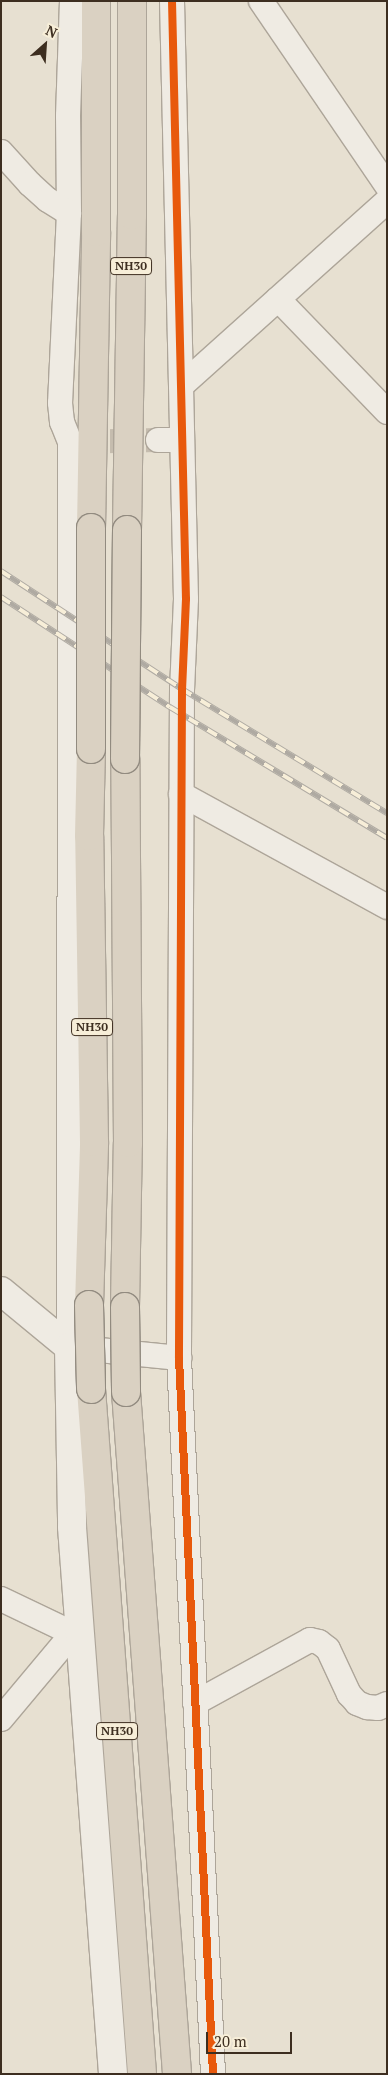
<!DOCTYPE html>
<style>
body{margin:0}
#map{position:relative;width:388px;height:2075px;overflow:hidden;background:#e7e0d1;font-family:"PT Serif",serif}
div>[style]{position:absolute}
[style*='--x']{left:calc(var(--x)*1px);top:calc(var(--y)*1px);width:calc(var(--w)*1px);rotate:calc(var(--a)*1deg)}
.street-tunnel>*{height:24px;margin-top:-12px;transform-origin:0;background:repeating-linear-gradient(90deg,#c5bcae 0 24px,transparent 0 36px)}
.roads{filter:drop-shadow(1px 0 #ada599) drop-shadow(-1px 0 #ada599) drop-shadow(0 1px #ada599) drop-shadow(0 -1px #ada599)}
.street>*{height:24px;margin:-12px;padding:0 12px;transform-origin:12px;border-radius:12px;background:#efebe3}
.secondary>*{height:28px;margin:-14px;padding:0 14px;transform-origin:14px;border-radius:14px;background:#efebe3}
.highway>*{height:28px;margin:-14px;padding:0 14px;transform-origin:14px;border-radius:14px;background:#dad1c2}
.rail>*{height:5.5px;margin-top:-2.75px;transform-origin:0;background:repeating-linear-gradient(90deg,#f7eed8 0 11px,#afaaa2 0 22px);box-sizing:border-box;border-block:1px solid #afaaa2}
.bridges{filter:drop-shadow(1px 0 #928b80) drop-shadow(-1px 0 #928b80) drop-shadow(0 1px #928b80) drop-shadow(0 -1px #928b80)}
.highway-bridge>*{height:28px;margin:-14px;padding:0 14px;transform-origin:14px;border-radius:14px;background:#dad1c2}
.cycleway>*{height:8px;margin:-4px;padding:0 4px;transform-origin:4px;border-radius:4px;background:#e8590c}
span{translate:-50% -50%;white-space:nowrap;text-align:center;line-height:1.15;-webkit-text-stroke:4px #f7eed8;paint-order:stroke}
.shield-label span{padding:1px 4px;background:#f7eed8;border:1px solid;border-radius:4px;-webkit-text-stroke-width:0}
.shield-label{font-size:12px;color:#3d2e20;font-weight:700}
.frame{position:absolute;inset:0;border:2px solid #3d2e20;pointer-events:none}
.north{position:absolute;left:20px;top:20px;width:50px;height:50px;-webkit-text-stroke:4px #f7eed8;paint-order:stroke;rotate:26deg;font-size:14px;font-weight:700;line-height:20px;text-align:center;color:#3d2e20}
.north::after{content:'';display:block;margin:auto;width:18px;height:22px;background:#3d2e20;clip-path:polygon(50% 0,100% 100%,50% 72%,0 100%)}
.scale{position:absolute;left:206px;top:2032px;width:86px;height:22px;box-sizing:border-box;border:2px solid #3d2e20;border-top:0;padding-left:6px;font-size:15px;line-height:18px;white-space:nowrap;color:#3d2e20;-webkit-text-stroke:4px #f7eed8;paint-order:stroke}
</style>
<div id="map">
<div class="street-tunnel">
<div style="--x:74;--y:442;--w:84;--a:-1.4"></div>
</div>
<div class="roads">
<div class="street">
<div style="--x:72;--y:1;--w:115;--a:92"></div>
<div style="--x:68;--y:116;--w:97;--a:89.4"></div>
<div style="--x:69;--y:213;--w:190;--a:92.7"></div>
<div style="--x:60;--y:403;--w:19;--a:84"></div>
<div style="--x:62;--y:422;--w:22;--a:68"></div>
<div style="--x:70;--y:442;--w:905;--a:90.06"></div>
<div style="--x:69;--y:1347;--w:111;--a:5.7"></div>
<div style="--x:172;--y:1;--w:598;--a:88.66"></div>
<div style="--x:186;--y:599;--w:90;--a:92.5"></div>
<div style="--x:182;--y:689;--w:669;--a:90.26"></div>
<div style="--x:179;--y:1358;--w:717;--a:87.28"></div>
<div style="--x:261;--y:1;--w:224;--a:55.7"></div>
<div style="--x:1;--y:152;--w:43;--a:47.8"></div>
<div style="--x:30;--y:184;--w:24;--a:42"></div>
<div style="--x:48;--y:200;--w:25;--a:32"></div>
<div style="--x:278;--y:299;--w:157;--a:46"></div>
<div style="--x:181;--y:386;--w:277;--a:-41.9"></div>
<div style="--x:158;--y:440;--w:24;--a:0"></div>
<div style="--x:181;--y:794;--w:235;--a:28.7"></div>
<div style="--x:1;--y:1599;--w:79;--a:25.6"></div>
<div style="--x:195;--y:1703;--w:131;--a:-28.7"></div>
<div style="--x:310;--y:1640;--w:9;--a:13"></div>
<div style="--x:319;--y:1642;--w:11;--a:38"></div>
<div style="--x:328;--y:1649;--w:50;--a:65"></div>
<div style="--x:349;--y:1694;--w:12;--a:48"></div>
<div style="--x:357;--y:1703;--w:11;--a:22"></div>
<div style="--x:367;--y:1707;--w:11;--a:5"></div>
<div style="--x:378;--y:1708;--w:10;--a:-24"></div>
<div style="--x:1;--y:1719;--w:120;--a:-50.1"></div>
</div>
<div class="secondary">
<div style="--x:1;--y:1291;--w:88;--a:39.5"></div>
<div style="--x:69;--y:1347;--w:180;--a:89"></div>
<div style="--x:72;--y:1527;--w:549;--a:85.71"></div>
</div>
<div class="highway">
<div style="--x:91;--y:528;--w:296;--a:-89"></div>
<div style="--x:96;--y:232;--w:231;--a:-90"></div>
<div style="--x:127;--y:530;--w:315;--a:-89.1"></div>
<div style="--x:132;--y:215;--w:214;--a:-90"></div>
<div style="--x:89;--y:1305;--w:163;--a:-88.2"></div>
<div style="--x:94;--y:1142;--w:306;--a:-90.9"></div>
<div style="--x:89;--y:836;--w:87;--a:-88.7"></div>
<div style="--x:125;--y:1307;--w:164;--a:-89"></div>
<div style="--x:128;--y:1143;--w:384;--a:-90.4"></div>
<div style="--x:91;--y:1389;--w:687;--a:85.74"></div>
<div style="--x:126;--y:1392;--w:684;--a:85.72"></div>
</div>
</div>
<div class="rail">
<div style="--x:1;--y:571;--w:216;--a:33.1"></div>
<div style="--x:182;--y:689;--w:240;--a:31.2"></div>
<div style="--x:1;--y:597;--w:202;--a:33.1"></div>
<div style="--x:170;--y:707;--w:253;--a:31.1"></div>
</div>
<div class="bridges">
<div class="highway-bridge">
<div style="--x:91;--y:749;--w:221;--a:-90"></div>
<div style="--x:125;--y:759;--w:229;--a:-89.5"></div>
<div style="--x:89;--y:1305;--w:84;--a:88.6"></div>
<div style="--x:125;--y:1307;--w:85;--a:89.3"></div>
</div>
</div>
<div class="cycleway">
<div style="--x:172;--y:1;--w:598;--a:88.66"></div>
<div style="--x:186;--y:599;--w:90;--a:92.5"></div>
<div style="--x:182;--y:689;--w:669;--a:90.26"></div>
<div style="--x:179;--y:1358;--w:717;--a:87.28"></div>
</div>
<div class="shield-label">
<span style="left:131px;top:266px">NH30</span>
<span style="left:92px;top:1027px">NH30</span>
<span style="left:117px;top:1731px">NH30</span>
</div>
<div class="frame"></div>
<div class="north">N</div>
<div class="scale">20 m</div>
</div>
